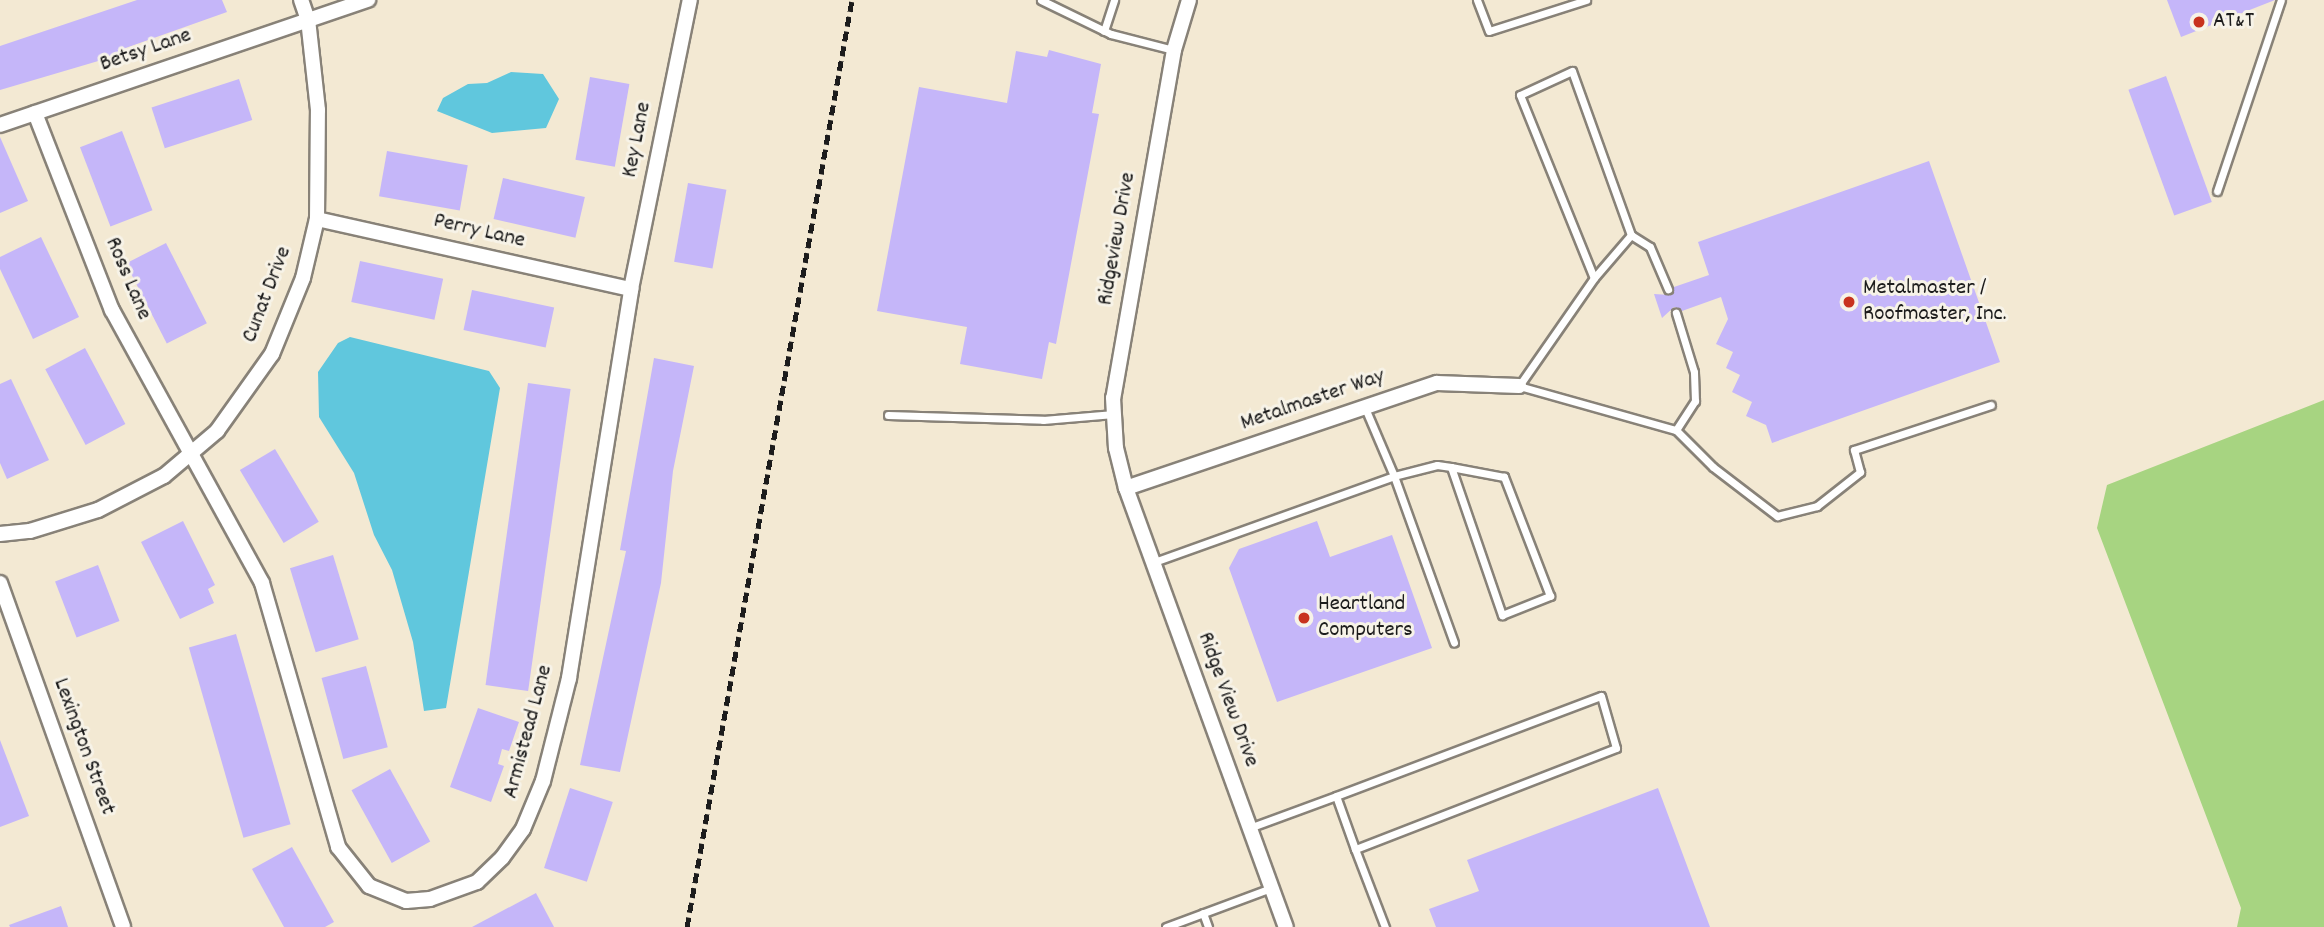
<!DOCTYPE html>
<style>
body{margin:0}
#map{position:relative;width:2324px;height:927px;overflow:hidden;background:#f3e9d3;font-family:Dekko,sans-serif}
div>[style]{position:absolute}
[style*='--x']{left:calc(var(--x)*1px);top:calc(var(--y)*1px);width:calc(var(--w)*1px);rotate:calc(var(--a)*1deg)}
.green>*{inset:0;background:#a7d481}
.water>*{inset:0;background:#60c7dd}
.building>*{inset:0;background:#c5b6f9;transform-origin:0 0}
.roads{filter:drop-shadow(2px 0 #888278) drop-shadow(-2px 0 #888278) drop-shadow(0 2px #888278) drop-shadow(0 -2px #888278)}
.lane>*{height:7px;margin:-3.5px;padding:0 3.5px;transform-origin:3.5px;border-radius:3.5px;background:#fff}
.street>*{height:14px;margin:-7px;padding:0 7px;transform-origin:7px;border-radius:7px;background:#fff}
.rail>*{height:5px;margin-top:-2.5px;transform-origin:0;background:repeating-linear-gradient(90deg,#1c1c1c 0 10px,transparent 0 15px)}
.dots>*{width:19px;height:19px;translate:-50% -50%;box-sizing:border-box;border:4px solid #f7f3e8;border-radius:50%}
span{translate:-50% -50%;white-space:nowrap;text-align:center;line-height:1.15;-webkit-text-stroke:6px #f7f3e8;paint-order:stroke}
.poi-label{font-size:23px;color:#1c1c1c}
.left{translate:0 -50%;text-align:left}
.street-label{font-size:23px;color:#1c1c1c}
</style>
<div id="map">
<div class="green">
<div style="clip-path:polygon(2324px 400px,2324px 927px,2237px 927px,2241px 908px,2097px 528px,2107px 485px)"></div>
</div>
<div class="water">
<div style="clip-path:polygon(511px 72px,543px 74px,559px 99px,546px 128px,492px 133px,437px 111px,443px 98px,468px 84px,487px 83px)"></div>
<div style="clip-path:polygon(350px 337px,489px 371px,500px 388px,446px 708px,424px 711px,413px 642px,392px 570px,374px 535px,354px 473px,319px 417px,318px 372px,338px 343px)"></div>
</div>
<div class="building">
<div style="clip-path:polygon(137px 0,222px 0,227px 12px,120px 50px,122px 54px,0 90px,0 46px)"></div>
<div style="clip-path:polygon(2167px 0,2275px 0,2181px 37px)"></div>
<div style="clip-path:polygon(1049px 50px,1101px 64px,1092px 113px,1099px 114px,1056px 344px,1049px 342px,1042px 379px,960px 364px,967px 327px,877px 311px,919px 87px,1007px 103px,1016px 51px,1047px 57px)"></div>
<div style="left:2166px;top:76px;width:134px;height:40px;rotate:70deg"></div>
<div style="left:590px;top:77px;width:40px;height:84px;rotate:10deg"></div>
<div style="left:239px;top:79px;width:43px;height:92px;rotate:72deg"></div>
<div style="left:122px;top:131px;width:85px;height:45px;rotate:69deg"></div>
<div style="clip-path:polygon(0 137px,28px 201px,0 213px)"></div>
<div style="left:387px;top:151px;width:82px;height:46px;rotate:10deg"></div>
<div style="clip-path:polygon(1929px 161px,2000px 362px,1772px 443px,1766px 425px,1746px 416px,1752px 402px,1732px 392px,1740px 375px,1726px 368px,1733px 352px,1716px 344px,1728px 319px,1721px 297px,1682px 311px,1674px 307px,1662px 318px,1654px 294px,1670px 295px,1674px 287px,1709px 275px,1698px 242px)"></div>
<div style="left:503px;top:178px;width:84px;height:42px;rotate:13deg"></div>
<div style="left:688px;top:183px;width:39px;height:80px;rotate:10deg"></div>
<div style="clip-path:polygon(41px 237px,79px 317px,33px 339px,0 269px,0 257px)"></div>
<div style="left:166px;top:243px;width:90px;height:45px;rotate:63deg"></div>
<div style="left:360px;top:261px;width:85px;height:42px;rotate:12deg"></div>
<div style="left:472px;top:290px;width:84px;height:41px;rotate:12deg"></div>
<div style="left:85px;top:348px;width:86px;height:45px;rotate:62deg"></div>
<div style="clip-path:polygon(654px 358px,694px 366px,673px 471px,661px 583px,620px 772px,580px 765px,626px 551px,620px 550px)"></div>
<div style="clip-path:polygon(11px 379px,49px 460px,7px 479px,0 463px,0 384px)"></div>
<div style="left:528px;top:383px;width:43px;height:305px;rotate:8deg"></div>
<div style="left:275px;top:449px;width:85px;height:41px;rotate:59deg"></div>
<div style="clip-path:polygon(183px 521px,215px 585px,208px 589px,214px 603px,180px 619px,141px 542px)"></div>
<div style="clip-path:polygon(1317px 521px,1330px 557px,1392px 535px,1432px 648px,1277px 702px,1229px 568px,1239px 549px)"></div>
<div style="left:333px;top:555px;width:88px;height:45px;rotate:73deg"></div>
<div style="left:98px;top:565px;width:60px;height:46px;rotate:69deg"></div>
<div style="left:236px;top:634px;width:198px;height:49px;rotate:74deg"></div>
<div style="left:366px;top:666px;width:84px;height:46px;rotate:75deg"></div>
<div style="clip-path:polygon(478px 708px,519px 722px,509px 751px,502px 749px,498px 764px,504px 766px,491px 802px,450px 787px)"></div>
<div style="clip-path:polygon(0 740px,29px 816px,0 827px)"></div>
<div style="left:390px;top:769px;width:83px;height:44px;rotate:61deg"></div>
<div style="left:570px;top:788px;width:45px;height:84px;rotate:18deg"></div>
<div style="clip-path:polygon(1658px 788px,1710px 927px,1436px 927px,1429px 909px,1479px 891px,1467px 860px)"></div>
<div style="clip-path:polygon(292px 847px,334px 922px,325px 927px,284px 927px,252px 869px)"></div>
<div style="clip-path:polygon(536px 893px,554px 927px,472px 927px)"></div>
<div style="clip-path:polygon(61px 906px,68px 927px,10px 927px,9px 925px)"></div>
</div>
<div class="roads">
<div class="lane">
<div style="--x:1041;--y:0;--w:78;--a:25.9"></div>
<div style="--x:1111;--y:34;--w:65;--a:14.3"></div>
<div style="--x:1477;--y:0;--w:33;--a:69"></div>
<div style="--x:1489;--y:31;--w:102;--a:-17.7"></div>
<div style="--x:1104;--y:31;--w:33;--a:-72"></div>
<div style="--x:2217;--y:191;--w:201;--a:-71.5"></div>
<div style="--x:1631;--y:235;--w:22;--a:32"></div>
<div style="--x:1650;--y:247;--w:46;--a:66.8"></div>
<div style="--x:1594;--y:278;--w:57;--a:-49.3"></div>
<div style="--x:1631;--y:235;--w:174;--a:-109.8"></div>
<div style="--x:1572;--y:71;--w:57;--a:155.2"></div>
<div style="--x:1520;--y:95;--w:197;--a:68"></div>
<div style="--x:1594;--y:278;--w:131;--a:124.8"></div>
<div style="--x:1519;--y:386;--w:163;--a:15.7"></div>
<div style="--x:1676;--y:430;--w:35;--a:-57"></div>
<div style="--x:1695;--y:401;--w:29;--a:-92"></div>
<div style="--x:1694;--y:372;--w:62;--a:-107"></div>
<div style="--x:888;--y:415;--w:155;--a:1.8"></div>
<div style="--x:1043;--y:420;--w:71;--a:-4.8"></div>
<div style="--x:1676;--y:430;--w:52;--a:45"></div>
<div style="--x:1713;--y:467;--w:81;--a:37.4"></div>
<div style="--x:1777;--y:516;--w:41;--a:-14"></div>
<div style="--x:1817;--y:506;--w:55;--a:-38.3"></div>
<div style="--x:1860;--y:472;--w:23;--a:-105"></div>
<div style="--x:1854;--y:450;--w:144;--a:-18.2"></div>
<div style="--x:1451;--y:467;--w:157;--a:71"></div>
<div style="--x:1502;--y:615;--w:52;--a:-21.6"></div>
<div style="--x:1550;--y:596;--w:128;--a:-111.1"></div>
<div style="--x:1504;--y:477;--w:54;--a:-169.3"></div>
<div style="--x:1451;--y:467;--w:14;--a:-172"></div>
<div style="--x:1437;--y:465;--w:44;--a:165.7"></div>
<div style="--x:1394;--y:476;--w:177;--a:70.2"></div>
<div style="--x:1154;--y:562;--w:255;--a:-19.7"></div>
<div style="--x:1394;--y:476;--w:74;--a:-113.1"></div>
<div style="--x:1249;--y:828;--w:93;--a:-20.2"></div>
<div style="--x:1336;--y:796;--w:283;--a:-20.7"></div>
<div style="--x:1601;--y:696;--w:54;--a:73.9"></div>
<div style="--x:1616;--y:748;--w:280;--a:158.8"></div>
<div style="--x:1355;--y:849;--w:56;--a:-109.7"></div>
<div style="--x:1355;--y:849;--w:84;--a:69"></div>
<div style="--x:1203;--y:913;--w:15;--a:70"></div>
<div style="--x:1166;--y:927;--w:112;--a:-20.4"></div>
</div>
<div class="street">
<div style="--x:1189;--y:0;--w:52;--a:106.7"></div>
<div style="--x:1174;--y:50;--w:353;--a:99.9"></div>
<div style="--x:1113;--y:398;--w:50;--a:86.6"></div>
<div style="--x:1116;--y:448;--w:41;--a:76"></div>
<div style="--x:1126;--y:488;--w:467;--a:70"></div>
<div style="--x:35;--y:113;--w:212;--a:68.7"></div>
<div style="--x:112;--y:310;--w:311;--a:61.2"></div>
<div style="--x:262;--y:583;--w:275;--a:73.9"></div>
<div style="--x:338;--y:847;--w:50;--a:51.5"></div>
<div style="--x:369;--y:886;--w:40;--a:22"></div>
<div style="--x:406;--y:901;--w:24;--a:-5"></div>
<div style="--x:430;--y:899;--w:50;--a:-19.9"></div>
<div style="--x:477;--y:882;--w:35;--a:-44"></div>
<div style="--x:502;--y:858;--w:36;--a:-54"></div>
<div style="--x:523;--y:829;--w:52;--a:-67.4"></div>
<div style="--x:543;--y:781;--w:106;--a:-75.8"></div>
<div style="--x:569;--y:678;--w:394;--a:-80.9"></div>
<div style="--x:631;--y:289;--w:295;--a:-78.5"></div>
<div style="--x:0;--y:125;--w:389;--a:-18.8"></div>
<div style="--x:317;--y:219;--w:322;--a:12.6"></div>
<div style="--x:1126;--y:488;--w:328;--a:-18.7"></div>
<div style="--x:1437;--y:383;--w:82;--a:2.1"></div>
<div style="--x:0;--y:534;--w:30;--a:-6"></div>
<div style="--x:30;--y:531;--w:71;--a:-17.2"></div>
<div style="--x:98;--y:510;--w:74;--a:-27.3"></div>
<div style="--x:164;--y:476;--w:70;--a:-40.3"></div>
<div style="--x:217;--y:431;--w:95;--a:-54.5"></div>
<div style="--x:272;--y:354;--w:82;--a:-67.8"></div>
<div style="--x:303;--y:278;--w:61;--a:-76.7"></div>
<div style="--x:317;--y:219;--w:109;--a:-89.5"></div>
<div style="--x:318;--y:110;--w:91;--a:-96.3"></div>
<div style="--x:308;--y:20;--w:21;--a:-109"></div>
<div style="--x:0;--y:583;--w:365;--a:70.3"></div>
</div>
</div>
<div class="rail">
<div style="--x:687;--y:927;--w:942;--a:-79.91"></div>
</div>
<div class="dots">
<div style="left:2199px;top:22px;background:#c8321e"></div>
<div style="left:1849px;top:302px;background:#c8321e"></div>
<div style="left:1304px;top:618px;background:#c8321e"></div>
</div>
<div class="poi-label">
<span class="left" style="left:2213px;top:22px">AT&amp;T</span>
<span class="left" style="left:1863px;top:302px">Metalmaster /<br>Roofmaster, Inc.</span>
<span class="left" style="left:1318px;top:618px">Heartland<br>Computers</span>
</div>
<div class="street-label">
<span style="left:146px;top:51px;rotate:-19deg">Betsy Lane</span>
<span style="left:638px;top:140px;rotate:-79deg">Key Lane</span>
<span style="left:479px;top:232px;rotate:13deg">Perry Lane</span>
<span style="left:1118px;top:239px;rotate:-80deg">Ridgeview Drive</span>
<span style="left:127px;top:279px;rotate:67deg">Ross Lane</span>
<span style="left:268px;top:295px;rotate:-69deg">Cunat Drive</span>
<span style="left:1313px;top:401px;rotate:-19deg">Metalmaster Way</span>
<span style="left:1227px;top:700px;rotate:70deg">Ridge View Drive</span>
<span style="left:529px;top:732px;rotate:-75deg">Armistead Lane</span>
<span style="left:83px;top:747px;rotate:70deg">Lexington Street</span>
</div>
</div>
